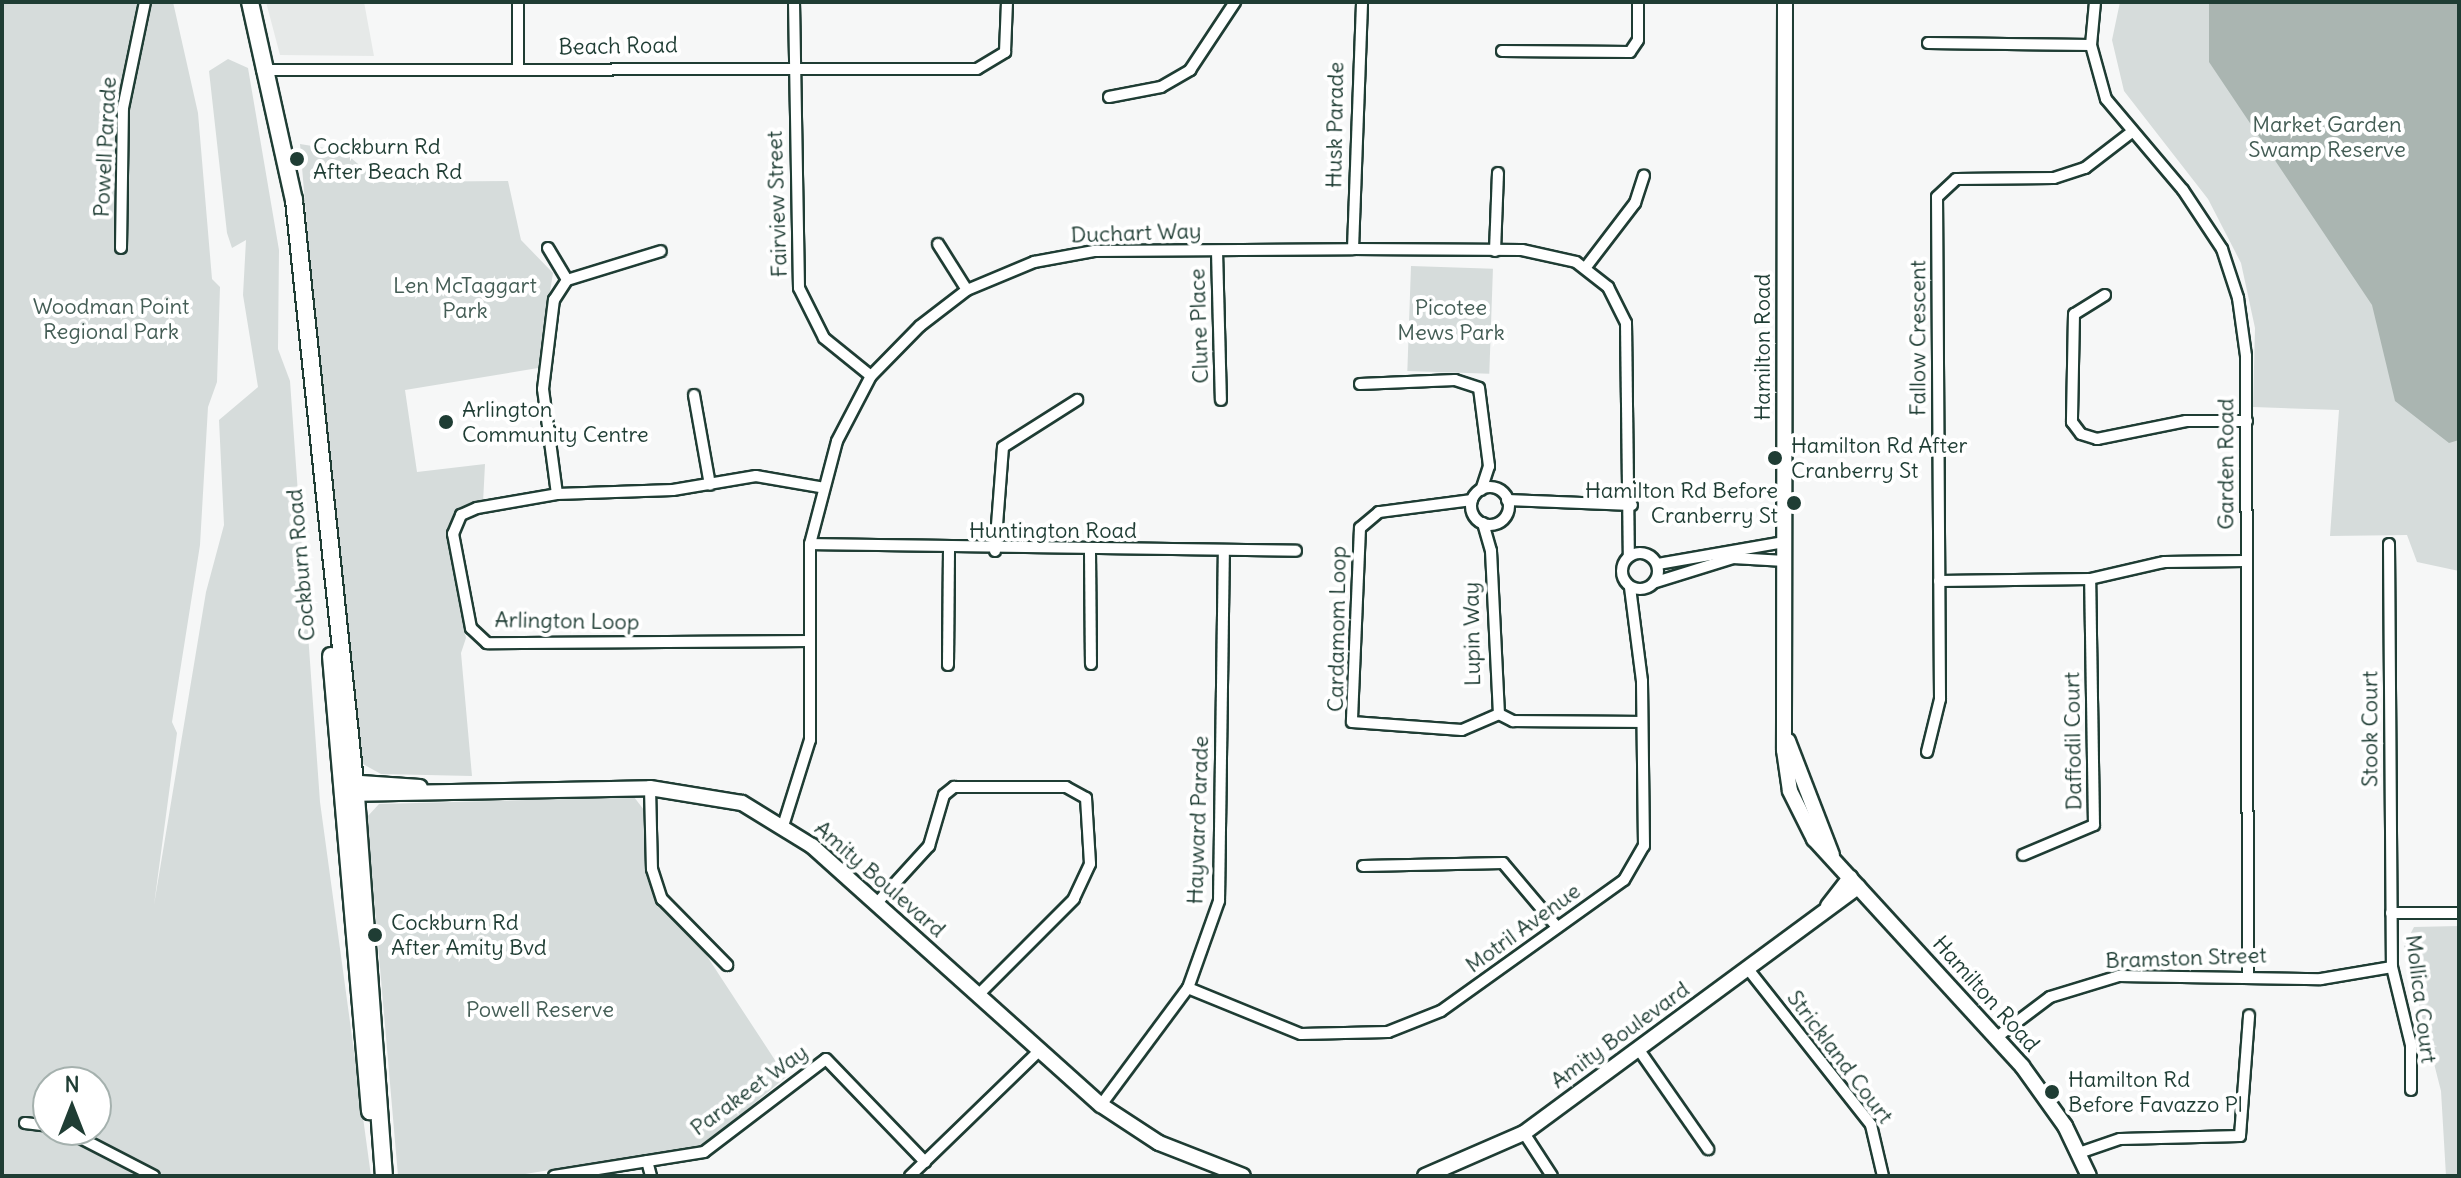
<!DOCTYPE html>
<style>
body{margin:0}
#map{position:relative;width:2461px;height:1178px;overflow:hidden;background:#f6f7f7;font-family:Delius,sans-serif}
div>[style]{position:absolute}
[style*='--x']{left:calc(var(--x)*1px);top:calc(var(--y)*1px);width:calc(var(--w)*1px);rotate:calc(var(--a)*1deg)}
.built>*{inset:0;background:#e6e9e8}
.green>*{inset:0;background:#d6dcdb;transform-origin:0 0}
.water>*{inset:0;background:#aab5b1}
.roads{filter:drop-shadow(2px 0 #1f3d34) drop-shadow(-2px 0 #1f3d34) drop-shadow(0 2px #1f3d34) drop-shadow(0 -2px #1f3d34)}
.street>*{height:10px;margin:-5px;padding:0 5px;transform-origin:5px;border-radius:5px;background:#fff}
.street>.ring{margin:-5px;padding:0;box-sizing:content-box;background:none;border:10px solid #fff;border-radius:50%}
.secondary>*{height:14px;margin:-7px;padding:0 7px;transform-origin:7px;border-radius:7px;background:#fff}
.primary>*{height:16px;margin:-8px;padding:0 8px;transform-origin:8px;border-radius:8px;background:#fff}
.dots>*{width:22px;height:22px;translate:-50% -50%;box-sizing:border-box;border:4px solid #fff;border-radius:50%}
span{translate:-50% -50%;white-space:nowrap;text-align:center;line-height:1.15;-webkit-text-stroke:8px #fff;paint-order:stroke}
.street-label{font-size:22px;color:#1f3d34}
.park-label{font-size:22px;color:#445d55}
.poi-label{font-size:22px;color:#1f3d34}
.left{translate:0 -50%;text-align:left}
.right{translate:-100% -50%;text-align:right}
.frame{position:absolute;inset:0;border:4px solid #1f3d34;pointer-events:none}
.north{position:absolute;left:32px;top:1066px;width:80px;height:80px;box-sizing:border-box;background:#fff;border:2px solid #a5b1ae;border-radius:50%;rotate:0deg;font-size:22px;font-weight:700;line-height:32px;text-align:center;color:#1f3d34}
.north::after{content:'';display:block;margin:auto;width:28px;height:36px;background:#1f3d34;clip-path:polygon(50% 0,100% 100%,50% 72%,0 100%)}
</style>
<div id="map">
<div class="built">
<div style="clip-path:polygon(266px 2px,364px 2px,374px 56px,280px 55px)"></div>
</div>
<div class="green">
<div style="clip-path:polygon(evenodd,2px 2px,173px 2px,198px 113px,212px 279px,220px 287px,217px 382px,208px 407px,200px 545px,172px 722px,177px 733px,154px 905px,206px 592px,224px 525px,219px 420px,258px 387px,243px 295px,246px 240px,232px 248px,227px 233px,209px 71px,228px 59px,248px 68px,279px 250px,278px 349px,290px 381px,320px 802px,371px 1176px,2px 1176px,2px 2px,48px 1082px,96px 1082px,96px 1130px,48px 1130px,48px 1082px)"></div>
<div style="clip-path:polygon(2120px 2px,2459px 2px,2459px 571px,2417px 562px,2407px 535px,2330px 536px,2339px 410px,2253px 407px,2255px 328px,2241px 263px,2208px 199px,2124px 91px,2112px 40px)"></div>
<div style="clip-path:polygon(300px 144px,343px 151px,379px 182px,508px 181px,521px 240px,553px 273px,538px 368px,405px 390px,417px 472px,485px 464px,483px 503px,459px 508px,447px 539px,466px 638px,461px 653px,472px 776px,381px 774px,361px 763px,336px 565px)"></div>
<div style="left:1411px;top:266px;width:82px;height:105px;rotate:2deg"></div>
<div style="clip-path:polygon(634px 797px,644px 810px,645px 868px,657px 904px,701px 947px,786px 1077px,704px 1145px,513px 1176px,398px 1176px,367px 817px,379px 804px)"></div>
<div style="clip-path:polygon(2459px 926px,2459px 1176px,2446px 1176px,2441px 1091px,2404px 946px,2414px 927px)"></div>
</div>
<div class="water">
<div style="clip-path:polygon(2209px 2px,2459px 2px,2459px 440px,2449px 443px,2395px 401px,2372px 305px,2209px 62px)"></div>
</div>
<div class="roads">
<div class="street">
<div style="--x:518;--y:2;--w:65;--a:90"></div>
<div style="--x:794;--y:2;--w:286;--a:89"></div>
<div style="--x:799;--y:288;--w:56;--a:63.4"></div>
<div style="--x:824;--y:338;--w:60;--a:39"></div>
<div style="--x:2095;--y:2;--w:43;--a:95.3"></div>
<div style="--x:2091;--y:45;--w:56;--a:74.5"></div>
<div style="--x:2106;--y:99;--w:119;--a:49.8"></div>
<div style="--x:2183;--y:190;--w:71;--a:56.5"></div>
<div style="--x:2222;--y:249;--w:52;--a:71.9"></div>
<div style="--x:2238;--y:298;--w:59;--a:82.1"></div>
<div style="--x:2246;--y:356;--w:617;--a:89.81"></div>
<div style="--x:1928;--y:43;--w:163;--a:0.7"></div>
<div style="--x:1502;--y:51;--w:128;--a:0.4"></div>
<div style="--x:1630;--y:52;--w:14;--a:-56"></div>
<div style="--x:1638;--y:40;--w:38;--a:-90"></div>
<div style="--x:262;--y:70;--w:715;--a:-0.08"></div>
<div style="--x:977;--y:69;--w:33;--a:-31"></div>
<div style="--x:1005;--y:52;--w:50;--a:-87.7"></div>
<div style="--x:1109;--y:97;--w:53;--a:-10.9"></div>
<div style="--x:1161;--y:87;--w:34;--a:-30"></div>
<div style="--x:1190;--y:70;--w:82;--a:-56.5"></div>
<div style="--x:938;--y:244;--w:54;--a:57.8"></div>
<div style="--x:121;--y:248;--w:140;--a:-89.2"></div>
<div style="--x:123;--y:108;--w:108;--a:-78.3"></div>
<div style="--x:548;--y:248;--w:37;--a:59"></div>
<div style="--x:1353;--y:249;--w:247;--a:-87.9"></div>
<div style="--x:1217;--y:251;--w:149;--a:88.5"></div>
<div style="--x:1495;--y:251;--w:78;--a:-87.8"></div>
<div style="--x:1586;--y:267;--w:81;--a:-52.6"></div>
<div style="--x:1635;--y:203;--w:29;--a:-72"></div>
<div style="--x:2105;--y:295;--w:36;--a:148"></div>
<div style="--x:2074;--y:314;--w:108;--a:91.1"></div>
<div style="--x:2072;--y:422;--w:15;--a:53"></div>
<div style="--x:2081;--y:434;--w:17;--a:17"></div>
<div style="--x:2097;--y:439;--w:91;--a:-11.4"></div>
<div style="--x:2186;--y:421;--w:61;--a:0"></div>
<div style="--x:1360;--y:384;--w:95;--a:-2.4"></div>
<div style="--x:1455;--y:380;--w:25;--a:18"></div>
<div style="--x:1479;--y:388;--w:79;--a:82.7"></div>
<div style="--x:1489;--y:466;--w:25;--a:108"></div>
<div style="--x:694;--y:395;--w:91;--a:79.9"></div>
<div class="ring" style="left:1471px;top:487px;width:28px;height:28px"></div>
<div style="--x:557;--y:494;--w:106;--a:-97.6"></div>
<div style="--x:543;--y:389;--w:90;--a:-83"></div>
<div style="--x:554;--y:300;--w:24;--a:-57"></div>
<div style="--x:567;--y:280;--w:98;--a:-17.1"></div>
<div style="--x:1472;--y:500;--w:94;--a:172.6"></div>
<div style="--x:1379;--y:512;--w:25;--a:140"></div>
<div style="--x:1360;--y:528;--w:194;--a:92.4"></div>
<div style="--x:1352;--y:722;--w:110;--a:4.2"></div>
<div style="--x:1462;--y:730;--w:40;--a:-23.4"></div>
<div style="--x:1507;--y:500;--w:125;--a:2.3"></div>
<div style="--x:1483;--y:523;--w:29;--a:74"></div>
<div style="--x:1491;--y:551;--w:163;--a:87.2"></div>
<div style="--x:1499;--y:714;--w:16;--a:27"></div>
<div style="--x:1513;--y:721;--w:129;--a:0.4"></div>
<div style="--x:810;--y:544;--w:486;--a:0.8"></div>
<div style="--x:2389;--y:544;--w:423;--a:89.6"></div>
<div style="--x:2392;--y:967;--w:80;--a:76.3"></div>
<div style="--x:2411;--y:1045;--w:45;--a:90"></div>
<div style="--x:995;--y:551;--w:104;--a:-85.6"></div>
<div style="--x:1003;--y:447;--w:88;--a:-32.4"></div>
<div style="--x:1090;--y:552;--w:112;--a:89.5"></div>
<div class="ring" style="left:1622px;top:553px;width:26px;height:26px"></div>
<div style="--x:1658;--y:564;--w:128;--a:-9.9"></div>
<div style="--x:1939;--y:581;--w:151;--a:-0.8"></div>
<div style="--x:2090;--y:579;--w:76;--a:-12.9"></div>
<div style="--x:2164;--y:562;--w:81;--a:-0.7"></div>
<div style="--x:1656;--y:582;--w:81;--a:-17.3"></div>
<div style="--x:1733;--y:558;--w:52;--a:3.3"></div>
<div style="--x:810;--y:641;--w:323;--a:179.6"></div>
<div style="--x:487;--y:643;--w:22;--a:-137"></div>
<div style="--x:471;--y:628;--w:96;--a:-100.8"></div>
<div style="--x:453;--y:534;--w:21;--a:-67"></div>
<div style="--x:461;--y:515;--w:17;--a:-24"></div>
<div style="--x:477;--y:508;--w:81;--a:-9.9"></div>
<div style="--x:557;--y:494;--w:116;--a:-2"></div>
<div style="--x:673;--y:490;--w:84;--a:-9.6"></div>
<div style="--x:756;--y:476;--w:65;--a:9.8"></div>
<div style="--x:948;--y:665;--w:114;--a:-89.5"></div>
<div style="--x:1927;--y:752;--w:55;--a:-76.2"></div>
<div style="--x:1940;--y:699;--w:502;--a:-90.34"></div>
<div style="--x:1937;--y:197;--w:26;--a:-43"></div>
<div style="--x:1956;--y:179;--w:98;--a:-0.6"></div>
<div style="--x:2054;--y:178;--w:33;--a:-18"></div>
<div style="--x:2085;--y:168;--w:59;--a:-37.5"></div>
<div style="--x:650;--y:788;--w:81;--a:88.6"></div>
<div style="--x:652;--y:869;--w:32;--a:72"></div>
<div style="--x:662;--y:899;--w:93;--a:45.4"></div>
<div style="--x:783;--y:826;--w:90;--a:-72.6"></div>
<div style="--x:810;--y:740;--w:196;--a:-90"></div>
<div style="--x:810;--y:544;--w:106;--a:-75.3"></div>
<div style="--x:837;--y:441;--w:73;--a:-62.4"></div>
<div style="--x:871;--y:376;--w:70;--a:-45.6"></div>
<div style="--x:920;--y:326;--w:59;--a:-37.5"></div>
<div style="--x:967;--y:290;--w:73;--a:-22.7"></div>
<div style="--x:1034;--y:262;--w:61;--a:-10.4"></div>
<div style="--x:1094;--y:251;--w:259;--a:-0.4"></div>
<div style="--x:1353;--y:249;--w:169;--a:0.3"></div>
<div style="--x:1522;--y:250;--w:55;--a:12.5"></div>
<div style="--x:1576;--y:262;--w:41;--a:38"></div>
<div style="--x:1608;--y:287;--w:40;--a:63.4"></div>
<div style="--x:1626;--y:323;--w:233;--a:89.3"></div>
<div style="--x:2023;--y:855;--w:77;--a:-22.9"></div>
<div style="--x:2094;--y:825;--w:246;--a:-90.9"></div>
<div style="--x:1363;--y:866;--w:140;--a:-1.2"></div>
<div style="--x:1503;--y:863;--w:84;--a:49.8"></div>
<div style="--x:876;--y:904;--w:79;--a:-47.6"></div>
<div style="--x:929;--y:846;--w:53;--a:-73.6"></div>
<div style="--x:944;--y:795;--w:13;--a:-39"></div>
<div style="--x:954;--y:787;--w:112;--a:0"></div>
<div style="--x:1066;--y:787;--w:23;--a:29"></div>
<div style="--x:1086;--y:798;--w:66;--a:86.5"></div>
<div style="--x:1090;--y:864;--w:38;--a:115"></div>
<div style="--x:1074;--y:899;--w:136;--a:135"></div>
<div style="--x:2391;--y:913;--w:68;--a:0"></div>
<div style="--x:1748;--y:969;--w:199;--a:51.7"></div>
<div style="--x:1871;--y:1125;--w:52;--a:76.8"></div>
<div style="--x:1188;--y:988;--w:122;--a:22.2"></div>
<div style="--x:1301;--y:1034;--w:87;--a:-1.3"></div>
<div style="--x:1388;--y:1032;--w:57;--a:-21.6"></div>
<div style="--x:1441;--y:1011;--w:225;--a:-35.6"></div>
<div style="--x:1624;--y:880;--w:39;--a:-60"></div>
<div style="--x:1644;--y:846;--w:165;--a:-90.7"></div>
<div style="--x:1642;--y:681;--w:95;--a:-97.3"></div>
<div style="--x:1997;--y:1037;--w:66;--a:-37"></div>
<div style="--x:2050;--y:997;--w:72;--a:-16.9"></div>
<div style="--x:2119;--y:976;--w:202;--a:0.9"></div>
<div style="--x:2321;--y:979;--w:72;--a:-9.6"></div>
<div style="--x:1639;--y:1050;--w:121;--a:55.1"></div>
<div style="--x:1101;--y:1105;--w:146;--a:-53.4"></div>
<div style="--x:1188;--y:988;--w:92;--a:-70.4"></div>
<div style="--x:1219;--y:901;--w:350;--a:-89.2"></div>
<div style="--x:25;--y:1123;--w:23;--a:7"></div>
<div style="--x:65;--y:1130;--w:100;--a:27.3"></div>
<div style="--x:1524;--y:1133;--w:51;--a:56.9"></div>
<div style="--x:2079;--y:1153;--w:43;--a:-18.9"></div>
<div style="--x:2120;--y:1139;--w:120;--a:-1.4"></div>
<div style="--x:2240;--y:1136;--w:121;--a:-85.7"></div>
<div style="--x:647;--y:1161;--w:16;--a:75"></div>
<div style="--x:554;--y:1176;--w:152;--a:-9.1"></div>
<div style="--x:704;--y:1152;--w:153;--a:-37.3"></div>
<div style="--x:826;--y:1059;--w:143;--a:46.1"></div>
<div style="--x:910;--y:1176;--w:180;--a:-44.1"></div>
</div>
<div class="secondary">
<div style="--x:1785;--y:2;--w:748;--a:90.08"></div>
<div style="--x:1784;--y:750;--w:41;--a:81.7"></div>
<div style="--x:1790;--y:791;--w:54;--a:63.4"></div>
<div style="--x:1814;--y:839;--w:308;--a:47.5"></div>
<div style="--x:2022;--y:1066;--w:74;--a:54.4"></div>
<div style="--x:2065;--y:1126;--w:55;--a:64.4"></div>
<div style="--x:1788;--y:741;--w:122;--a:68.9"></div>
<div style="--x:346;--y:782;--w:74;--a:3.9"></div>
<div style="--x:346;--y:794;--w:304;--a:-1.1"></div>
<div style="--x:650;--y:788;--w:93;--a:9.3"></div>
<div style="--x:742;--y:803;--w:82;--a:31.6"></div>
<div style="--x:812;--y:846;--w:388;--a:41.9"></div>
<div style="--x:1101;--y:1105;--w:69;--a:33.2"></div>
<div style="--x:1159;--y:1143;--w:90;--a:21.4"></div>
<div style="--x:1828;--y:906;--w:36;--a:-52"></div>
<div style="--x:1425;--y:1176;--w:108;--a:-23.5"></div>
<div style="--x:1524;--y:1133;--w:415;--a:-36.4"></div>
</div>
<div class="primary">
<div style="--x:250;--y:2;--w:203;--a:77.5"></div>
<div style="--x:294;--y:200;--w:585;--a:84.02"></div>
<div style="--x:355;--y:782;--w:395;--a:85.8"></div>
<div style="--x:331;--y:656;--w:457;--a:85.1"></div>
</div>
</div>
<div class="dots">
<div style="left:297px;top:159px;background:#1f3d34"></div>
<div style="left:446px;top:422px;background:#1f3d34"></div>
<div style="left:1775px;top:458px;background:#1f3d34"></div>
<div style="left:1794px;top:503px;background:#1f3d34"></div>
<div style="left:375px;top:935px;background:#1f3d34"></div>
<div style="left:2052px;top:1092px;background:#1f3d34"></div>
</div>
<div class="street-label">
<span style="left:618px;top:46px;rotate:-1deg">Beach Road</span>
<span style="left:1335px;top:125px;rotate:-89deg">Husk Parade</span>
<span style="left:105px;top:147px;rotate:-87deg">Powell Parade</span>
<span style="left:777px;top:204px;rotate:-92deg">Fairview Street</span>
<span style="left:1136px;top:233px;rotate:-2deg">Duchart Way</span>
<span style="left:1199px;top:326px;rotate:-92deg">Clune Place</span>
<span style="left:1918px;top:338px;rotate:-90deg">Fallow Crescent</span>
<span style="left:1763px;top:347px;rotate:-90deg">Hamilton Road</span>
<span style="left:2226px;top:464px;rotate:-90deg">Garden Road</span>
<span style="left:1053px;top:531px">Huntington Road</span>
<span style="left:301px;top:565px;rotate:-95deg">Cockburn Road</span>
<span style="left:567px;top:621px;rotate:1deg">Arlington Loop</span>
<span style="left:1337px;top:629px;rotate:-89deg">Cardamom Loop</span>
<span style="left:1472px;top:634px;rotate:-91deg">Lupin Way</span>
<span style="left:2370px;top:729px;rotate:-90deg">Stook Court</span>
<span style="left:2073px;top:741px;rotate:-91deg">Daffodil Court</span>
<span style="left:1198px;top:820px;rotate:-88deg">Hayward Parade</span>
<span style="left:880px;top:879px;rotate:41deg">Amity Boulevard</span>
<span style="left:1523px;top:928px;rotate:-36deg">Motril Avenue</span>
<span style="left:2186px;top:958px;rotate:-2deg">Bramston Street</span>
<span style="left:1986px;top:994px;rotate:48deg">Hamilton Road</span>
<span style="left:2421px;top:999px;rotate:83deg">Mollica Court</span>
<span style="left:1620px;top:1035px;rotate:-36deg">Amity Boulevard</span>
<span style="left:1840px;top:1057px;rotate:53deg">Strickland Court</span>
<span style="left:749px;top:1090px;rotate:-36deg">Parakeet Way</span>
</div>
<div class="park-label">
<span style="left:2327px;top:137px">Market Garden<br>Swamp Reserve</span>
<span style="left:465px;top:298px">Len McTaggart<br>Park</span>
<span style="left:111px;top:319px">Woodman Point<br>Regional Park</span>
<span style="left:1451px;top:320px">Picotee<br>Mews Park</span>
<span style="left:540px;top:1010px">Powell Reserve</span>
</div>
<div class="poi-label">
<span class="left" style="left:313px;top:159px">Cockburn Rd<br>After Beach Rd</span>
<span class="left" style="left:462px;top:422px">Arlington<br>Community Centre</span>
<span class="left" style="left:1791px;top:458px">Hamilton Rd After<br>Cranberry St</span>
<span class="right" style="left:1778px;top:503px">Hamilton Rd Before<br>Cranberry St</span>
<span class="left" style="left:391px;top:935px">Cockburn Rd<br>After Amity Bvd</span>
<span class="left" style="left:2068px;top:1092px">Hamilton Rd<br>Before Favazzo Pl</span>
</div>
<div class="frame"></div>
<div class="north">N</div>
</div>
